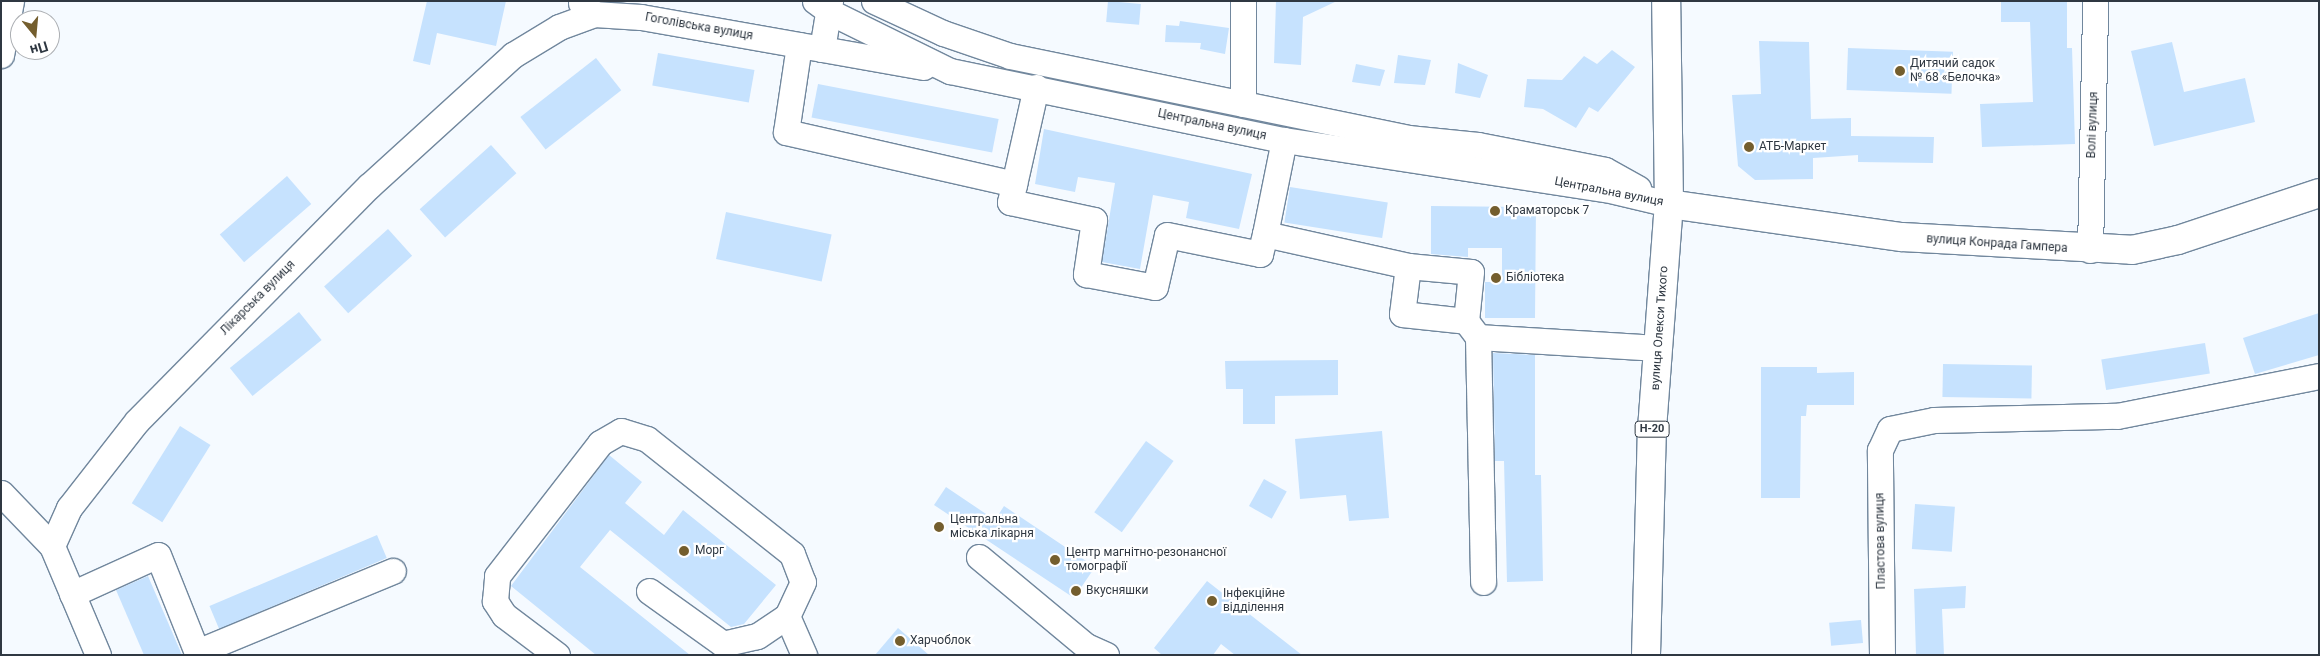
<!DOCTYPE html>
<meta charset="utf-8">
<style>
body{margin:0}
#map{position:relative;width:2320px;height:656px;overflow:hidden;background:#f5faff;font-family:Roboto,sans-serif}
div>[style]{position:absolute}
[style*='--x']{left:calc(var(--x)*1px);top:calc(var(--y)*1px);width:calc(var(--w)*1px);rotate:calc(var(--a)*1deg)}
.building>*{inset:0;background:#c6e2fe;transform-origin:0 0}
.roads{filter:drop-shadow(1px 0 #71879d) drop-shadow(-1px 0 #71879d) drop-shadow(0 1px #71879d) drop-shadow(0 -1px #71879d)}
.minor>*{height:25px;margin:-12.5px;padding:0 12.5px;transform-origin:12.5px;border-radius:12.5px;background:#fff}
.major>*{height:28px;margin:-14px;padding:0 14px;transform-origin:14px;border-radius:14px;background:#fff}
.dots>*{width:14px;height:14px;translate:-50% -50%;box-sizing:border-box;border:2px solid #fff;border-radius:50%}
span{translate:-50% -50%;white-space:nowrap;text-align:center;line-height:1.15;-webkit-text-stroke:4.5px #fff;paint-order:stroke}
.shield-label span{padding:1px 4px;background:#fff;border:1px solid;border-radius:4px;-webkit-text-stroke-width:0}
.shield-label{font-size:11px;color:#2f3842;font-weight:700}
.street-label{font-size:12px;color:#2f3842}
.poi-label{font-size:12px;color:#2f3842}
.left{translate:0 -50%;text-align:left}
.frame{position:absolute;inset:0;border:2px solid #2f3842;pointer-events:none}
.north{position:absolute;left:10px;top:10px;width:50px;height:50px;box-sizing:border-box;background:#fff;border:1px solid #acafb3;border-radius:50%;rotate:163deg;font-size:14px;font-weight:700;line-height:20px;text-align:center;color:#2f3842}
.north::after{content:'';display:block;margin:auto;width:18px;height:22px;background:#745e2e;clip-path:polygon(50% 0,100% 100%,50% 72%,0 100%)}
</style>
<div id="map">
<div class="building">
<div style="clip-path:polygon(427px 1px,506px 1px,496px 46px,437px 33px,430px 65px,413px 61px)"></div>
<div style="left:1108px;top:1px;width:33px;height:21px;rotate:5deg"></div>
<div style="clip-path:polygon(1276px 1px,1337px 1px,1303px 17px,1301px 65px,1274px 63px)"></div>
<div style="clip-path:polygon(2001px 1px,2067px 1px,2067px 48px,2072px 48px,2075px 144px,1982px 147px,1980px 104px,2033px 102px,2030px 22px,2001px 22px)"></div>
<div style="clip-path:polygon(1180px 21px,1229px 28px,1225px 54px,1200px 49px,1201px 43px,1165px 42px,1166px 25px,1179px 26px)"></div>
<div style="clip-path:polygon(1759px 41px,1809px 42px,1811px 119px,1851px 118px,1851px 136px,1934px 137px,1933px 163px,1858px 162px,1858px 155px,1813px 158px,1813px 179px,1755px 180px,1738px 166px,1732px 95px,1761px 94px)"></div>
<div style="clip-path:polygon(2172px 42px,2184px 92px,2245px 78px,2255px 122px,2154px 146px,2131px 51px)"></div>
<div style="left:1848px;top:48px;width:105px;height:42px;rotate:2deg"></div>
<div style="clip-path:polygon(1612px 50px,1635px 67px,1598px 112px,1589px 107px,1576px 128px,1543px 109px,1524px 107px,1527px 79px,1562px 80px,1584px 56px,1597px 64px)"></div>
<div style="left:658px;top:53px;width:98px;height:33px;rotate:10deg"></div>
<div style="clip-path:polygon(1398px 55px,1431px 60px,1425px 85px,1394px 83px)"></div>
<div style="left:596px;top:58px;width:41px;height:96px;rotate:52deg"></div>
<div style="clip-path:polygon(1458px 63px,1488px 75px,1480px 98px,1455px 93px)"></div>
<div style="clip-path:polygon(1356px 64px,1385px 70px,1380px 86px,1352px 82px)"></div>
<div style="left:818px;top:84px;width:184px;height:34px;rotate:11deg"></div>
<div style="clip-path:polygon(1044px 129px,1252px 174px,1239px 229px,1186px 218px,1189px 202px,1153px 195px,1140px 269px,1102px 262px,1115px 183px,1078px 177px,1075px 192px,1035px 184px)"></div>
<div style="left:491px;top:145px;width:38px;height:96px;rotate:48deg"></div>
<div style="left:287px;top:176px;width:37px;height:89px;rotate:49deg"></div>
<div style="left:1290px;top:187px;width:99px;height:36px;rotate:9deg"></div>
<div style="clip-path:polygon(1431px 206px,1536px 207px,1535px 318px,1485px 318px,1485px 282px,1502px 282px,1502px 248px,1468px 248px,1468px 257px,1431px 254px)"></div>
<div style="left:726px;top:212px;width:108px;height:48px;rotate:12deg"></div>
<div style="left:388px;top:229px;width:36px;height:86px;rotate:48deg"></div>
<div style="left:299px;top:312px;width:36px;height:89px;rotate:51deg"></div>
<div style="clip-path:polygon(2319px 313px,2319px 355px,2255px 374px,2243px 338px)"></div>
<div style="left:2205px;top:343px;width:31px;height:105px;rotate:81deg"></div>
<div style="clip-path:polygon(1493px 353px,1535px 355px,1535px 475px,1541px 475px,1543px 581px,1507px 582px,1504px 461px,1495px 461px)"></div>
<div style="clip-path:polygon(1338px 360px,1338px 395px,1275px 396px,1275px 424px,1243px 424px,1243px 389px,1226px 389px,1225px 361px)"></div>
<div style="left:1943px;top:364px;width:89px;height:33px;rotate:1deg"></div>
<div style="clip-path:polygon(1761px 367px,1817px 367px,1817px 373px,1854px 372px,1854px 405px,1807px 405px,1806px 416px,1801px 416px,1800px 498px,1761px 498px)"></div>
<div style="left:180px;top:426px;width:36px;height:91px;rotate:32deg"></div>
<div style="clip-path:polygon(1382px 431px,1389px 518px,1349px 521px,1346px 495px,1300px 499px,1295px 439px)"></div>
<div style="left:1146px;top:441px;width:34px;height:88px;rotate:36deg"></div>
<div style="clip-path:polygon(609px 455px,642px 482px,625px 503px,664px 535px,683px 510px,776px 585px,744px 624px,731px 627px,610px 530px,580px 567px,690px 655px,596px 655px,511px 586px)"></div>
<div style="left:1264px;top:479px;width:26px;height:31px;rotate:29deg"></div>
<div style="clip-path:polygon(946px 487px,995px 520px,1004px 506px,1095px 567px,1074px 598px,934px 505px)"></div>
<div style="left:1915px;top:504px;width:40px;height:45px;rotate:4deg"></div>
<div style="left:377px;top:535px;width:25px;height:182px;rotate:67deg"></div>
<div style="clip-path:polygon(148px 576px,182px 655px,144px 655px,116px 590px)"></div>
<div style="clip-path:polygon(1207px 581px,1302px 655px,1235px 655px,1221px 644px,1213px 655px,1162px 655px,1154px 648px)"></div>
<div style="clip-path:polygon(1966px 586px,1965px 608px,1942px 609px,1944px 655px,1916px 655px,1914px 589px)"></div>
<div style="left:1861px;top:620px;width:23px;height:32px;rotate:85deg"></div>
<div style="clip-path:polygon(898px 628px,929px 655px,875px 655px)"></div>
</div>
<div class="roads">
<div class="minor">
<div style="--x:815;--y:1;--w:19;--a:36"></div>
<div style="--x:830;--y:12;--w:134;--a:26.2"></div>
<div style="--x:950;--y:71;--w:341;--a:11.7"></div>
<div style="--x:1284;--y:140;--w:326;--a:8.7"></div>
<div style="--x:1606;--y:189;--w:65;--a:13.4"></div>
<div style="--x:874;--y:1;--w:76;--a:24.9"></div>
<div style="--x:943;--y:33;--w:71;--a:18.9"></div>
<div style="--x:1010;--y:56;--w:406;--a:11.6"></div>
<div style="--x:1408;--y:138;--w:70;--a:5.7"></div>
<div style="--x:1478;--y:145;--w:129;--a:11.1"></div>
<div style="--x:1605;--y:170;--w:38;--a:29"></div>
<div style="--x:581;--y:3;--w:17;--a:40"></div>
<div style="--x:594;--y:14;--w:47;--a:3.7"></div>
<div style="--x:641;--y:17;--w:184;--a:10"></div>
<div style="--x:822;--y:49;--w:49;--a:-80.5"></div>
<div style="--x:799;--y:45;--w:88;--a:98.5"></div>
<div style="--x:786;--y:132;--w:234;--a:12.8"></div>
<div style="--x:822;--y:49;--w:103;--a:10.1"></div>
<div style="--x:1;--y:55;--w:55;--a:-79.5"></div>
<div style="--x:1036;--y:87;--w:118;--a:102.7"></div>
<div style="--x:1010;--y:202;--w:86;--a:12.1"></div>
<div style="--x:1094;--y:220;--w:55;--a:98.4"></div>
<div style="--x:1086;--y:274;--w:70;--a:10.7"></div>
<div style="--x:1155;--y:287;--w:53;--a:-77"></div>
<div style="--x:1167;--y:235;--w:95;--a:11.5"></div>
<div style="--x:1260;--y:254;--w:21;--a:-76"></div>
<div style="--x:1265;--y:234;--w:147;--a:12.6"></div>
<div style="--x:1408;--y:266;--w:63;--a:5.4"></div>
<div style="--x:1471;--y:272;--w:49;--a:95.8"></div>
<div style="--x:1243;--y:104;--w:103;--a:-90"></div>
<div style="--x:1265;--y:234;--w:96;--a:-78.6"></div>
<div style="--x:2090;--y:250;--w:249;--a:-88.8"></div>
<div style="--x:1408;--y:266;--w:48;--a:97.1"></div>
<div style="--x:1402;--y:314;--w:64;--a:6.2"></div>
<div style="--x:1466;--y:321;--w:20;--a:53"></div>
<div style="--x:1478;--y:337;--w:180;--a:3.5"></div>
<div style="--x:1478;--y:337;--w:245;--a:88.8"></div>
<div style="--x:1;--y:493;--w:74;--a:46.1"></div>
<div style="--x:52;--y:546;--w:118;--a:67.1"></div>
<div style="--x:52;--y:546;--w:42;--a:-65.9"></div>
<div style="--x:69;--y:508;--w:110;--a:-52"></div>
<div style="--x:137;--y:421;--w:330;--a:-45.4"></div>
<div style="--x:369;--y:186;--w:195;--a:-42.3"></div>
<div style="--x:513;--y:55;--w:54;--a:-31.3"></div>
<div style="--x:559;--y:27;--w:37;--a:-20"></div>
<div style="--x:979;--y:557;--w:139;--a:39.8"></div>
<div style="--x:1086;--y:646;--w:22;--a:24"></div>
<div style="--x:72;--y:594;--w:94;--a:-24.4"></div>
<div style="--x:158;--y:555;--w:108;--a:68.2"></div>
<div style="--x:787;--y:616;--w:43;--a:66.4"></div>
<div style="--x:197;--y:652;--w:212;--a:-22.5"></div>
<div style="--x:557;--y:655;--w:66;--a:-143"></div>
<div style="--x:504;--y:615;--w:17;--a:-123"></div>
<div style="--x:495;--y:601;--w:25;--a:-85"></div>
<div style="--x:497;--y:576;--w:168;--a:-52.2"></div>
<div style="--x:600;--y:443;--w:24;--a:-30"></div>
<div style="--x:621;--y:431;--w:27;--a:17"></div>
<div style="--x:647;--y:439;--w:185;--a:38.4"></div>
<div style="--x:792;--y:554;--w:30;--a:69"></div>
<div style="--x:803;--y:582;--w:38;--a:115"></div>
<div style="--x:787;--y:616;--w:36;--a:146"></div>
<div style="--x:757;--y:636;--w:35;--a:167"></div>
<div style="--x:723;--y:644;--w:91;--a:-144.4"></div>
<div style="--x:1882;--y:655;--w:205;--a:-90.6"></div>
<div style="--x:1880;--y:450;--w:23;--a:-65"></div>
<div style="--x:1890;--y:429;--w:45;--a:-11.6"></div>
<div style="--x:1934;--y:420;--w:183;--a:-1.3"></div>
<div style="--x:2117;--y:416;--w:206;--a:-11.2"></div>
</div>
<div class="major">
<div style="--x:1669;--y:204;--w:235;--a:8.1"></div>
<div style="--x:1902;--y:237;--w:230;--a:3.2"></div>
<div style="--x:2132;--y:250;--w:47;--a:-12.3"></div>
<div style="--x:2178;--y:240;--w:149;--a:-18.4"></div>
<div style="--x:1646;--y:655;--w:226;--a:-88.5"></div>
<div style="--x:1652;--y:429;--w:226;--a:-85.7"></div>
<div style="--x:1669;--y:204;--w:203;--a:-90.8"></div>
</div>
</div>
<div class="dots">
<div style="left:1900px;top:71px;background:#745e2e"></div>
<div style="left:1749px;top:147px;background:#745e2e"></div>
<div style="left:1495px;top:211px;background:#745e2e"></div>
<div style="left:1496px;top:278px;background:#745e2e"></div>
<div style="left:939px;top:527px;background:#745e2e"></div>
<div style="left:684px;top:551px;background:#745e2e"></div>
<div style="left:1055px;top:560px;background:#745e2e"></div>
<div style="left:1076px;top:591px;background:#745e2e"></div>
<div style="left:1212px;top:601px;background:#745e2e"></div>
<div style="left:900px;top:641px;background:#745e2e"></div>
</div>
<div class="shield-label">
<span style="left:1652px;top:429px">Н-20</span>
</div>
<div class="street-label">
<span style="left:699px;top:27px;rotate:10deg">Гоголівська вулиця</span>
<span style="left:1212px;top:125px;rotate:12deg">Центральна вулиця</span>
<span style="left:2093px;top:125px;rotate:-88deg">Волі вулиця</span>
<span style="left:1609px;top:192px;rotate:11deg">Центральна вулиця</span>
<span style="left:1997px;top:244px;rotate:4deg">вулиця Конрада Гампера</span>
<span style="left:258px;top:298px;rotate:-45deg">Лікарська вулиця</span>
<span style="left:1660px;top:328px;rotate:-86deg">вулиця Олекси Тихого</span>
<span style="left:1881px;top:541px;rotate:-91deg">Пластова вулиця</span>
</div>
<div class="poi-label">
<span class="left" style="left:1910px;top:71px">Дитячий садок<br>№ 68 «Белочка»</span>
<span class="left" style="left:1759px;top:147px">АТБ-Маркет</span>
<span class="left" style="left:1505px;top:211px">Краматорськ 7</span>
<span class="left" style="left:1506px;top:278px">Бібліотека</span>
<span class="left" style="left:950px;top:527px">Центральна<br>міська лікарня</span>
<span class="left" style="left:695px;top:551px">Морг</span>
<span class="left" style="left:1066px;top:560px">Центр магнітно-резонансної<br>томографії</span>
<span class="left" style="left:1086px;top:591px">Вкусняшки</span>
<span class="left" style="left:1223px;top:601px">Інфекційне<br>відділення</span>
<span class="left" style="left:910px;top:641px">Харчоблок</span>
</div>
<div class="frame"></div>
<div class="north">Пн</div>
</div>
